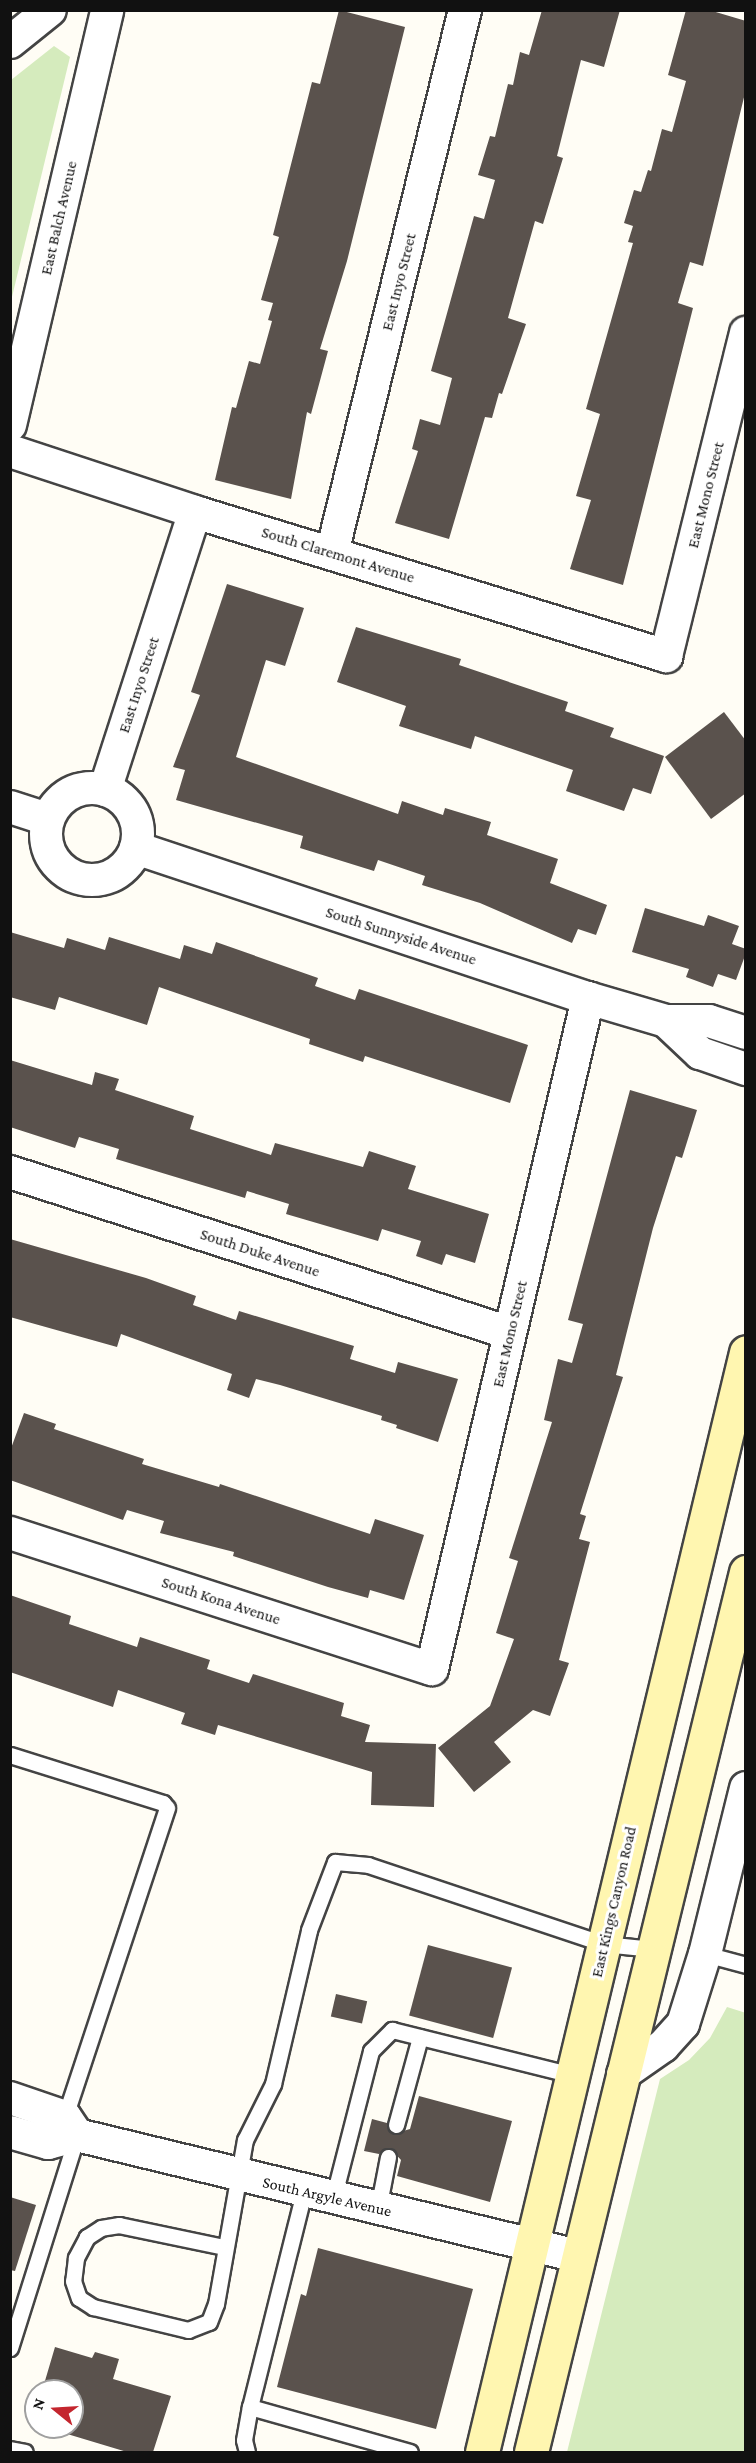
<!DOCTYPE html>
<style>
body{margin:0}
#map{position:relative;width:756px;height:2463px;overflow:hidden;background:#fffdf5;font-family:"Crimson Pro",serif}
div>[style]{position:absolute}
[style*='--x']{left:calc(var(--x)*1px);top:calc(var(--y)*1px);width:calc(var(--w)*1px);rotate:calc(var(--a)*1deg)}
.green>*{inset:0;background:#d5ebbd}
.building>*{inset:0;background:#5a524d;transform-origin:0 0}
.roads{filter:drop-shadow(2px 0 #444) drop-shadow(-2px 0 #444) drop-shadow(0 2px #444) drop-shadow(0 -2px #444)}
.service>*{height:15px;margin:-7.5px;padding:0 7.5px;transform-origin:7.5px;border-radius:7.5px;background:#fff}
.minor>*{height:32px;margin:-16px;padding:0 16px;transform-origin:16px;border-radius:16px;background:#fff}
.minor>.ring{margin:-16px;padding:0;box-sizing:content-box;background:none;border:32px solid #fff;border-radius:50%}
.secondary>*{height:33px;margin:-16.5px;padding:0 16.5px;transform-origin:16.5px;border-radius:16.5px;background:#fff6b0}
span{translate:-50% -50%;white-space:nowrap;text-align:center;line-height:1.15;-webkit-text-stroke:6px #fff;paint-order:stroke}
.street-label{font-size:16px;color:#111}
.frame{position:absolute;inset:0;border:12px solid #111;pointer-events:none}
.north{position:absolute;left:24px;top:2379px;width:60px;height:60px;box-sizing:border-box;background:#fff;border:2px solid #a0a0a0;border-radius:50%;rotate:288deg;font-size:16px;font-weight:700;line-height:24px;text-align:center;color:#111}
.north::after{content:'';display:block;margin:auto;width:21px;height:27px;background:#c4262e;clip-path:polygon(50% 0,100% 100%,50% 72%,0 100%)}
</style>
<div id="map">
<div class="green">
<div style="clip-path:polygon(54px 46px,70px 57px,11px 301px,11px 80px)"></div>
<div style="clip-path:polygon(727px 2007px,746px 2013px,745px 2452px,567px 2452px,660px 2079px,689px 2060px,710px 2038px)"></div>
</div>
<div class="building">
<div style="clip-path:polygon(339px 10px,405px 27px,347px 261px,320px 349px,328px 351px,311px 414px,307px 412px,291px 499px,215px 480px,232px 407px,236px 408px,249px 361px,260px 364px,272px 321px,268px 320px,273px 303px,261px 300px,279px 237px,273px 235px,312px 82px,320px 84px)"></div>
<div style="clip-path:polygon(542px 10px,620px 10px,604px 67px,581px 60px,557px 156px,563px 158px,543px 224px,535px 221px,508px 318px,526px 324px,502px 394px,499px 393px,492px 418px,485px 417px,449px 539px,395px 523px,418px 451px,412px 449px,420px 419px,440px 425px,452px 378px,431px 371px,474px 216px,484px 219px,495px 180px,478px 175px,490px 136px,495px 137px,508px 84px,513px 85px,520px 52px,529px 55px)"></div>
<div style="clip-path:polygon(686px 10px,709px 10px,746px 21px,746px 89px,703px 266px,690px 262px,678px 303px,693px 308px,623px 585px,570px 569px,591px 500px,576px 496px,600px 414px,586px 409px,633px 243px,628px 242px,633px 226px,624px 223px,634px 190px,641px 192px,648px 170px,651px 171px,662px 129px,672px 132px,686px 81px,668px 75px)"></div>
<div style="clip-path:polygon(227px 584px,304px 608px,285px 666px,266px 660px,236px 757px,398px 814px,402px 801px,443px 815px,445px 808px,491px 822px,487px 835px,558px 859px,550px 883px,607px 905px,596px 935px,578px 929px,572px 943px,480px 903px,422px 885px,425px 876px,378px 860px,374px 871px,300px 848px,303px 836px,176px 800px,185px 770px,173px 767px,200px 695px,191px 692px)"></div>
<div style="clip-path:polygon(356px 627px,461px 659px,459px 665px,568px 702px,565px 711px,614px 728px,610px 737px,664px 756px,651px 794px,633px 788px,624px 811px,566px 791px,573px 770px,475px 736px,471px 749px,399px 726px,406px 706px,337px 682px)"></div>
<div style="clip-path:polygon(724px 712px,746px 741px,746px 793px,711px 819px,665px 757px)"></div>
<div style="clip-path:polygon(645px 908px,704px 926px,708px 915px,739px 926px,732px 944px,746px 949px,746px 953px,736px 980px,718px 974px,713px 987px,686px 977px,689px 969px,632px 952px)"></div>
<div style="clip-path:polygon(10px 932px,64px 948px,67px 938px,105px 950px,109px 937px,180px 959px,184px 945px,212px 954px,216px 942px,318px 978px,315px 986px,355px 1000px,359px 989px,528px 1045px,510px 1103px,365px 1056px,363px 1062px,309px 1044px,310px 1039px,159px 987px,147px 1025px,59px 997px,55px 1010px,10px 997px)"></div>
<div style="clip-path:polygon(10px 1060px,92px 1085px,95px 1072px,119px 1079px,115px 1090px,194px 1116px,190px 1129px,271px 1155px,275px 1143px,363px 1167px,369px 1151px,416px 1166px,408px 1189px,489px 1214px,475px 1263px,446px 1254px,442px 1265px,416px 1256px,421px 1241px,382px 1229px,378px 1241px,286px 1214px,289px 1204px,247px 1191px,245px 1198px,116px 1159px,119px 1149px,79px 1137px,75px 1148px,10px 1127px)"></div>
<div style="clip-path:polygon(630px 1090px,697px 1110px,682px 1158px,676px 1156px,653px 1228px,616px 1375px,623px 1377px,580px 1514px,586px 1516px,579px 1539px,590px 1542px,559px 1660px,569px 1663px,550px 1716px,533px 1710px,494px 1742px,511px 1762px,474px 1792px,438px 1748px,490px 1706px,514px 1639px,496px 1633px,518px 1561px,509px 1558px,552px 1422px,544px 1420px,558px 1359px,572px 1363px,583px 1324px,568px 1320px)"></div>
<div style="clip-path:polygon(10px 1239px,146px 1278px,196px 1296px,193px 1305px,236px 1320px,239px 1311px,354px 1346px,350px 1359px,395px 1373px,398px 1362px,458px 1379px,438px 1442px,396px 1428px,397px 1425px,381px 1420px,382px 1416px,280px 1385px,256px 1379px,249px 1398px,227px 1390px,232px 1374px,121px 1334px,117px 1347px,10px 1317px)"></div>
<div style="clip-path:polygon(24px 1413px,56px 1424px,54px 1429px,144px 1459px,142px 1464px,219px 1487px,220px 1484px,370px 1534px,375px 1519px,424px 1535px,404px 1600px,370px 1590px,368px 1598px,328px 1587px,233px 1556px,234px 1552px,160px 1533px,164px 1521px,127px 1510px,123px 1520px,10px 1480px,10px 1451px)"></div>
<div style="clip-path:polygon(10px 1595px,71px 1616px,69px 1624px,137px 1647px,140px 1637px,210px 1660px,207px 1669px,249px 1683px,253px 1674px,344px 1703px,341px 1716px,370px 1725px,365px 1742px,436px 1744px,434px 1807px,371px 1805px,372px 1772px,218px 1725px,215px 1735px,181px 1724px,185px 1713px,118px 1690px,113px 1707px,10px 1672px)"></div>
<div style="left:428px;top:1945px;width:87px;height:73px;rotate:15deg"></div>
<div style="left:336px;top:1994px;width:32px;height:23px;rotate:13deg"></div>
<div style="clip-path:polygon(419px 2096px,512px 2121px,490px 2202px,397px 2176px,401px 2160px,390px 2148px,379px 2154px,364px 2151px,372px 2119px,387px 2123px,393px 2134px,410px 2129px)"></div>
<div style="clip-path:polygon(10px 2197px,36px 2205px,15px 2271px,10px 2270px)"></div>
<div style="clip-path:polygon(318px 2248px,473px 2289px,436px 2429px,277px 2387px,301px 2294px,306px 2296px)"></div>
<div style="clip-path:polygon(55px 2347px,92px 2358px,95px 2352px,119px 2359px,113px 2379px,171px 2396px,153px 2452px,127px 2452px,44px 2427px,72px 2427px,72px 2391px,42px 2391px)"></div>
</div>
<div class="roads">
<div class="service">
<div style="--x:10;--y:1755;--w:160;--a:17.4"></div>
<div style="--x:163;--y:1803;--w:6;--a:51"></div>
<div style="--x:167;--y:1808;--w:325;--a:108.3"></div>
<div style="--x:705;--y:1954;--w:42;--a:15"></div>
<div style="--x:396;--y:2125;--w:91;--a:-74.7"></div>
<div style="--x:333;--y:2199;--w:153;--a:-75.6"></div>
<div style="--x:371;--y:2051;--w:30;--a:-45"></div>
<div style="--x:392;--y:2030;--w:187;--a:14"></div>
<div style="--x:378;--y:2209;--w:53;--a:-79.1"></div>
<div style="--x:224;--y:2247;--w:107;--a:-168.2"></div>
<div style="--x:119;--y:2225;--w:18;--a:171"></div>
<div style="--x:101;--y:2228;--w:17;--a:147"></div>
<div style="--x:87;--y:2237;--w:24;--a:118"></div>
<div style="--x:76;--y:2258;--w:23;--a:97"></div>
<div style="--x:73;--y:2281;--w:18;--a:71"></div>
<div style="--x:79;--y:2298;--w:17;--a:33"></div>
<div style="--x:93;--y:2307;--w:98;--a:13.6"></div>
<div style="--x:188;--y:2330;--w:22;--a:-21"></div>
<div style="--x:209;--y:2322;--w:19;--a:-69"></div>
<div style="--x:216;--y:2304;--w:167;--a:-80"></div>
<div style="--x:245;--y:2140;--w:63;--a:-63.4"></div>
<div style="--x:273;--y:2084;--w:158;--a:-76.8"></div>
<div style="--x:309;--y:1930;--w:73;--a:-69.1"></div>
<div style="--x:335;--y:1862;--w:33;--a:5"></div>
<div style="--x:368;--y:1865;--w:249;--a:18.5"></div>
<div style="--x:604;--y:1944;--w:49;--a:5.8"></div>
<div style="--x:10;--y:2348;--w:223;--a:-72.5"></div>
<div style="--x:250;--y:2407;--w:166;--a:15.7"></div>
<div style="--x:10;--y:2449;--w:15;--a:11"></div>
<div style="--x:247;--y:2452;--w:12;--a:-104"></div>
<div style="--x:244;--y:2440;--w:34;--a:-80"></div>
<div style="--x:250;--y:2407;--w:222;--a:-75.9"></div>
</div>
<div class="minor">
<div style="--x:10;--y:42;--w:51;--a:-38.7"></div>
<div style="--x:10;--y:425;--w:426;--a:-76.8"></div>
<div style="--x:10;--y:451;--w:195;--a:18.2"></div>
<div style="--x:195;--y:512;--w:493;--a:17"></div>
<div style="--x:666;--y:656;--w:333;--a:-76.1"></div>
<div style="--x:332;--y:553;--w:559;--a:-76.24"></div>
<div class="ring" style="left:46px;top:788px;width:60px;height:60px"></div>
<div style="--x:105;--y:790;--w:292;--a:-72.1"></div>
<div style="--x:10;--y:807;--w:39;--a:18"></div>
<div style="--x:136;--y:848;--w:476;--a:18.4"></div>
<div style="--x:588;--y:998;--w:81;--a:16.4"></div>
<div style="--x:666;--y:1021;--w:43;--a:0"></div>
<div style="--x:709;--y:1021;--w:39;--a:18"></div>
<div style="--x:666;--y:1021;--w:47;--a:43.3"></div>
<div style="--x:700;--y:1053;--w:49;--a:19.2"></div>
<div style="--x:10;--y:1172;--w:525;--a:17.85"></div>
<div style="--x:10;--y:1533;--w:443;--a:17.9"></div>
<div style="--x:432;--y:1669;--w:689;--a:-76.91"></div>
<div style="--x:623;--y:2074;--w:49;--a:-35"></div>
<div style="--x:663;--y:2046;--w:30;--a:-48"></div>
<div style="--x:683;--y:2024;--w:73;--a:-72.6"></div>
<div style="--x:705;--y:1954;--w:171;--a:-76.1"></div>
<div style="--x:10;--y:2098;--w:58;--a:19.1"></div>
<div style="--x:65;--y:2117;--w:22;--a:56"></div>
<div style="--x:10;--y:2132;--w:40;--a:16"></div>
<div style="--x:48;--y:2143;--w:30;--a:-15"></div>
<div style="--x:77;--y:2135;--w:515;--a:13.58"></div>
</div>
<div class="secondary">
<div style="--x:482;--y:2452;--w:1131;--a:-76.5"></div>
<div style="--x:531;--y:2452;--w:906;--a:-76.27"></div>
</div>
</div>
<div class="street-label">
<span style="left:59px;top:218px;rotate:-77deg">East Balch Avenue</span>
<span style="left:399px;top:282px;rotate:-76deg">East Inyo Street</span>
<span style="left:706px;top:495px;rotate:-76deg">East Mono Street</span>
<span style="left:338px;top:555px;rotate:17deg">South Claremont Avenue</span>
<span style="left:139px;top:685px;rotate:-72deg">East Inyo Street</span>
<span style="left:401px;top:936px;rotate:18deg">South Sunnyside Avenue</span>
<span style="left:260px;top:1253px;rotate:18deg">South Duke Avenue</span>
<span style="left:510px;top:1334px;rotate:-77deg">East Mono Street</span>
<span style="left:221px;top:1601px;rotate:18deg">South Kona Avenue</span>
<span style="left:614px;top:1902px;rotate:-77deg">East Kings Canyon Road</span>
<span style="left:327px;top:2197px;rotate:13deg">South Argyle Avenue</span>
</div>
<div class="frame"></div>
<div class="north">N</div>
</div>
